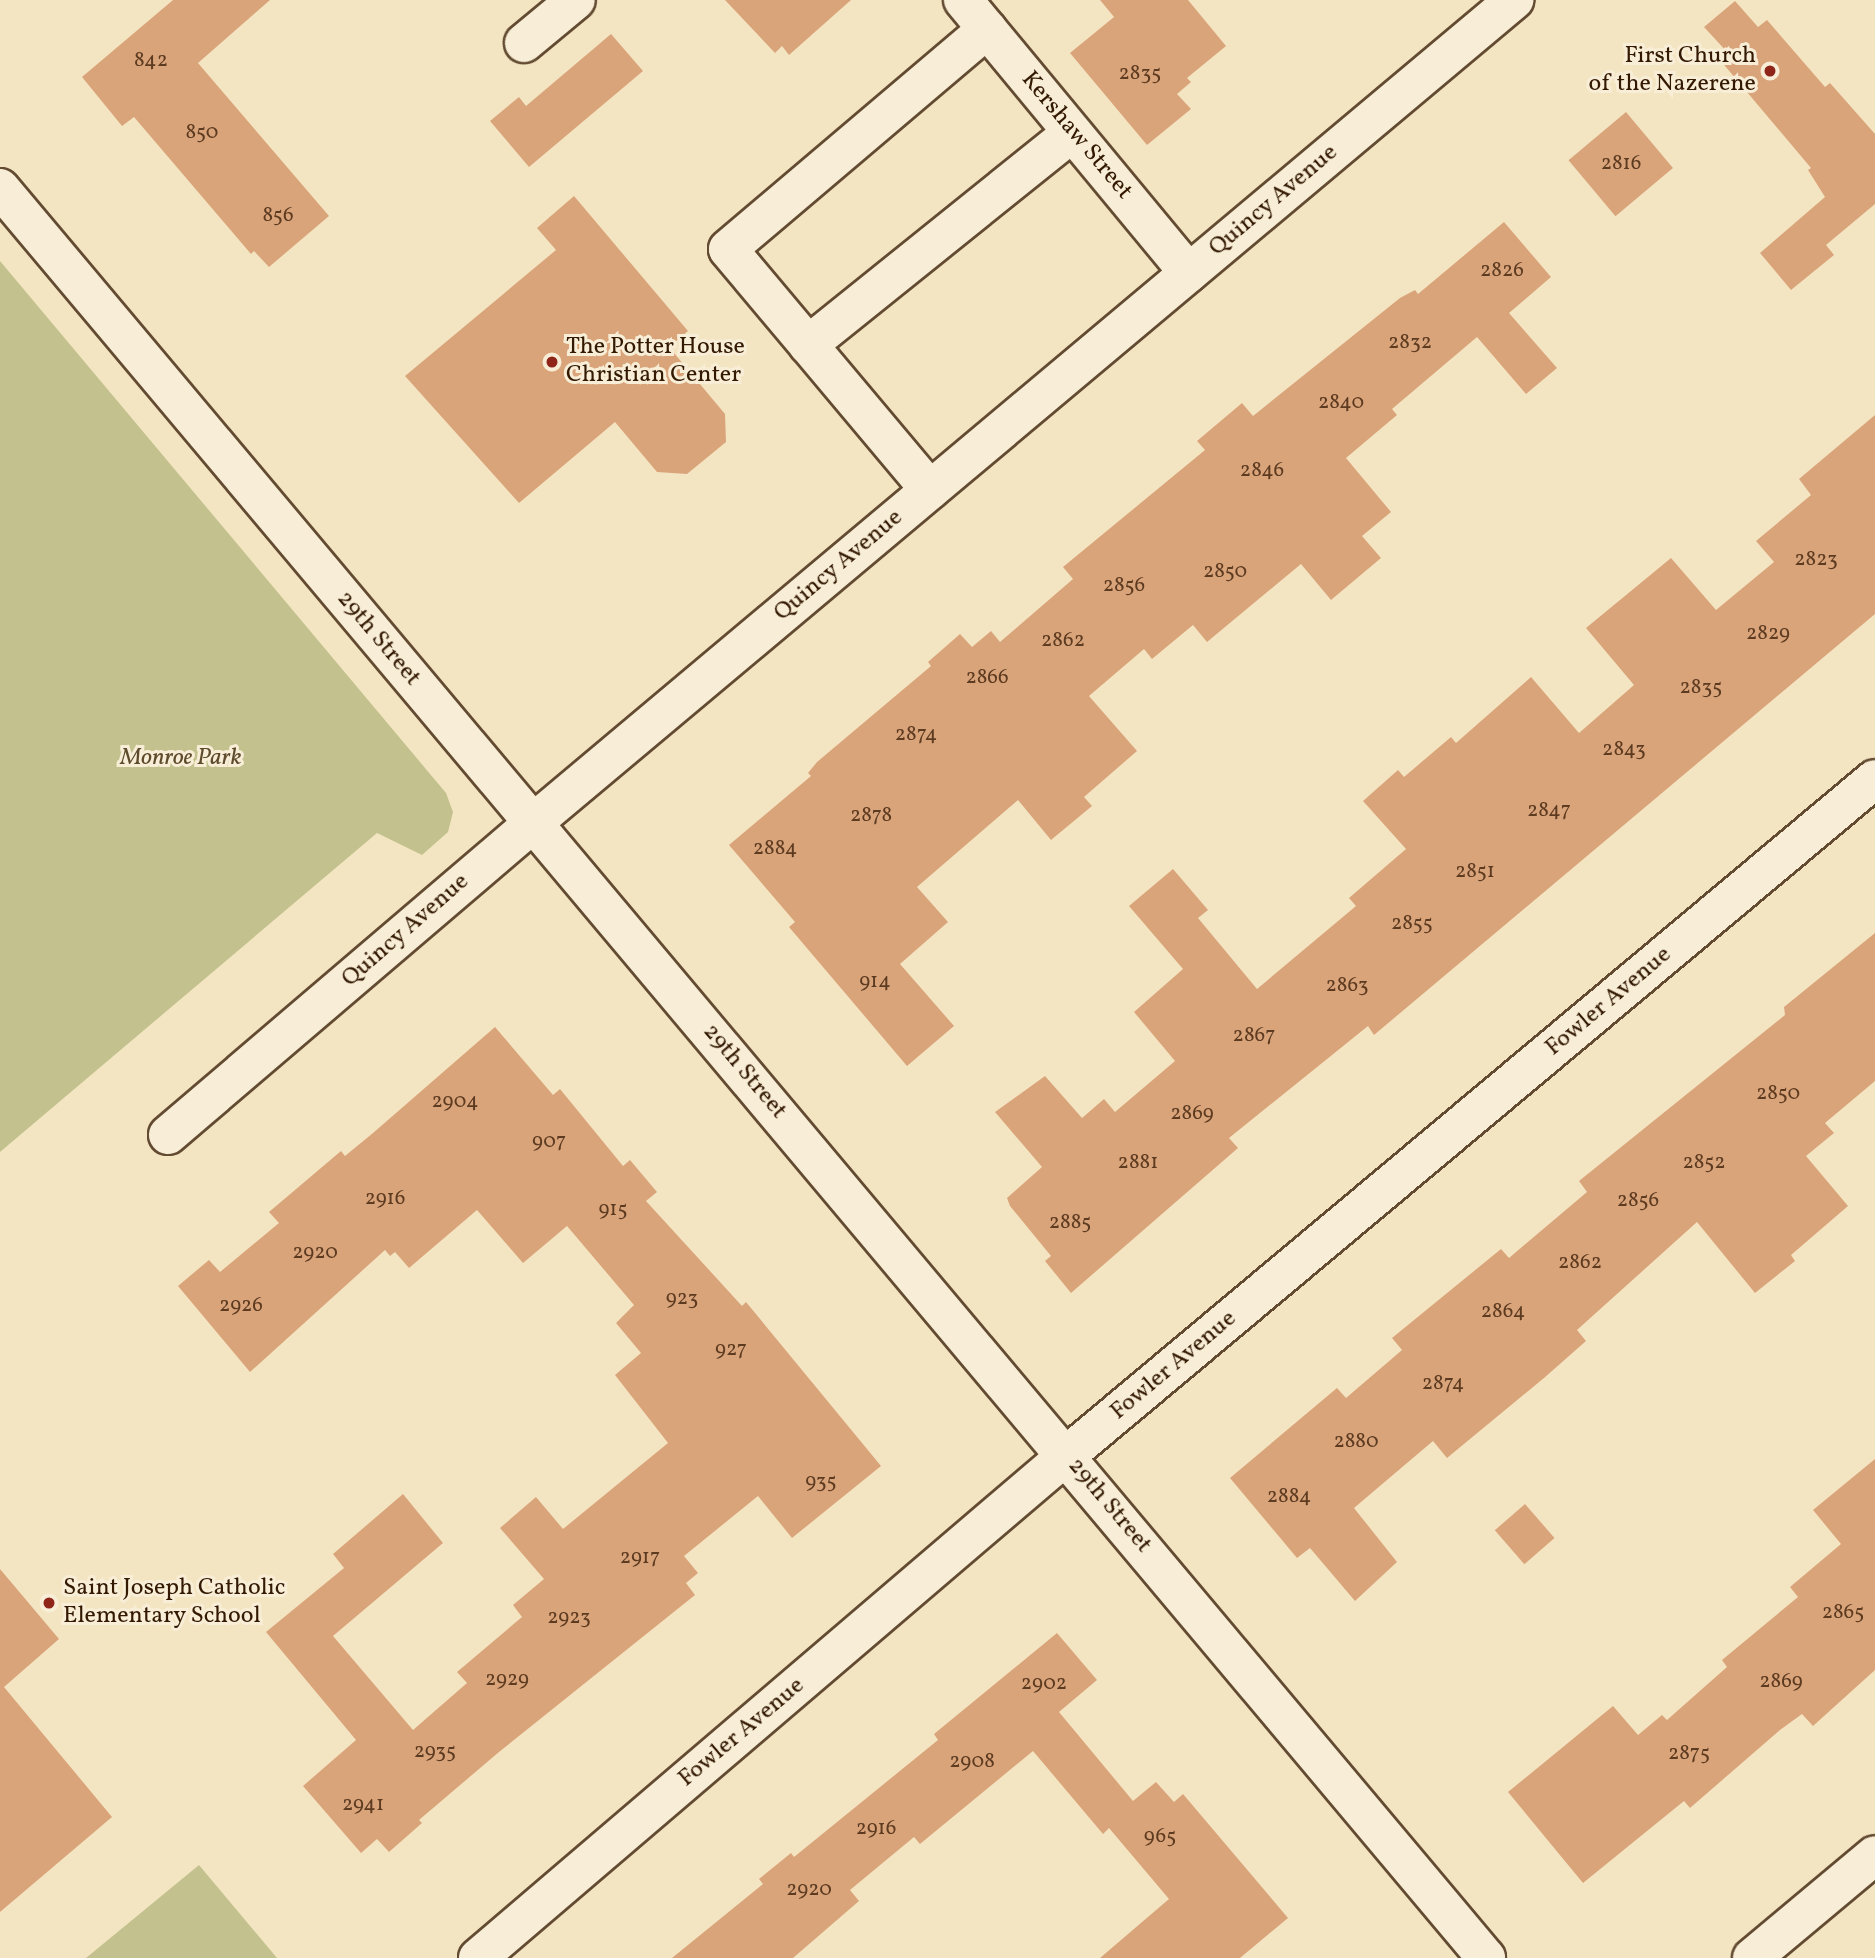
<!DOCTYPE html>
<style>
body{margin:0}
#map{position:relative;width:1875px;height:1958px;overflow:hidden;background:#f4e5c2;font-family:Vollkorn,serif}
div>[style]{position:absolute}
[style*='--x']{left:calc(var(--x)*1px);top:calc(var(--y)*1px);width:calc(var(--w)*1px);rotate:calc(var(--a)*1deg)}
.green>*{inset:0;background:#c3c28e}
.building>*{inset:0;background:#daa47b;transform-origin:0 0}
.roads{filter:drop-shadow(2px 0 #634b32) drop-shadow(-2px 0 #634b32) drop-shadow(0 2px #634b32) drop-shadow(0 -2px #634b32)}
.minor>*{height:38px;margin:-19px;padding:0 19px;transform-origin:19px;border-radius:19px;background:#f8eed7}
.dots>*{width:19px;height:19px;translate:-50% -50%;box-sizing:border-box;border:4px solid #f8eed7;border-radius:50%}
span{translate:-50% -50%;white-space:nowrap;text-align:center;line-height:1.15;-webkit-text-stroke:6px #f8eed7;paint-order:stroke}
.number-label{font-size:21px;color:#5d3b20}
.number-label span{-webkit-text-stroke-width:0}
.poi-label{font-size:24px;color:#331802}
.right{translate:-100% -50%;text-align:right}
.left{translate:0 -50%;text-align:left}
.street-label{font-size:24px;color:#331802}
.park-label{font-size:24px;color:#5e4b2c;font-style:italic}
</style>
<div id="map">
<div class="green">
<div style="clip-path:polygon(0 261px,446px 793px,453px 812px,448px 832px,422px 855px,377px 833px,0 1152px)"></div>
<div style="clip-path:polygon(199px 1865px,277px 1958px,86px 1958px)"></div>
</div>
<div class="building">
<div style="clip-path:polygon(173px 0,270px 0,198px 63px,329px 216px,269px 267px,254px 251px,251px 254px,134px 117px,122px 126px,82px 77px)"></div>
<div style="clip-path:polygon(725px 0,851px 0,789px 55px,782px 46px,775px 53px)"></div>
<div style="clip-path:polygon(1100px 0,1188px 0,1226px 46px,1187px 78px,1191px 82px,1177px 94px,1191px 109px,1147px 145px,1070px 53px,1114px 17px)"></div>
<div style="clip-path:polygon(1735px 1px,1758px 27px,1767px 20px,1825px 87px,1830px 83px,1875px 134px,1875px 204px,1826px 245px,1834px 255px,1791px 290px,1760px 253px,1825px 197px,1808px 170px,1811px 168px,1720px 60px,1728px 53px,1704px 27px)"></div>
<div style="clip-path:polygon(611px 34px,643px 71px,529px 167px,490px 121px,519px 97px,526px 106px)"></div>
<div style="left:1626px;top:112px;width:73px;height:75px;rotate:50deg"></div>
<div style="clip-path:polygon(574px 196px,688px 331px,669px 347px,725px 414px,726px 442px,687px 474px,657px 472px,615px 422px,519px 503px,405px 376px,556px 250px,537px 228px)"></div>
<div style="clip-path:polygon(1504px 222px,1551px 277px,1509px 313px,1557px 368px,1526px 394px,1477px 337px,1392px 409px,1397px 415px,1346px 458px,1391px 512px,1362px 536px,1381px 558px,1331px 600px,1301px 564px,1207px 642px,1193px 625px,1152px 659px,1144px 649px,1089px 696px,1137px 751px,1084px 797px,1092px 806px,1051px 840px,1018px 800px,917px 887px,948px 922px,900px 964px,954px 1026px,907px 1066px,789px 927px,795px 922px,729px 845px,811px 776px,808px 773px,817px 762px,931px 666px,928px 662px,960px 634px,972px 647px,991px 631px,1000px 642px,1073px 579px,1063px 567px,1205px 450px,1197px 441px,1242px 403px,1253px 416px,1400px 298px,1415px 290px,1418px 294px)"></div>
<div style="clip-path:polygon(1875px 415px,1875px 614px,1374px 1035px,1368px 1026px,1229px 1138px,1238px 1148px,1071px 1293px,1045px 1261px,1051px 1256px,1010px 1206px,1007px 1198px,1042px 1167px,995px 1112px,1045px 1076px,1082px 1118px,1104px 1099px,1115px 1112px,1175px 1061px,1134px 1012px,1183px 969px,1129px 906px,1173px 869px,1208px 910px,1198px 918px,1257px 989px,1356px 906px,1349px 898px,1406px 849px,1363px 801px,1398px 770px,1404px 777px,1451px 737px,1456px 743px,1531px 677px,1579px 733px,1634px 685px,1586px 628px,1671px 558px,1716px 610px,1774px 562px,1756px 541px,1811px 495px,1799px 479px)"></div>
<div style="clip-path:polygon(1875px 933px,1875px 1081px,1825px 1123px,1834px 1133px,1806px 1156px,1848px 1206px,1791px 1255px,1795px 1261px,1755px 1293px,1697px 1222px,1577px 1330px,1586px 1341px,1544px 1378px,1447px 1458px,1433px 1441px,1354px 1508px,1397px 1562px,1355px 1601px,1310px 1548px,1297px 1558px,1230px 1478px,1337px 1388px,1346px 1398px,1402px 1350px,1392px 1338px,1501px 1249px,1509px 1258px,1587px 1192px,1579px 1181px,1785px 1015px,1784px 1007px)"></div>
<div style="clip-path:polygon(495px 1027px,553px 1095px,560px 1089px,623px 1166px,630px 1160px,657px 1192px,646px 1201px,742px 1306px,746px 1302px,881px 1466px,792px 1538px,758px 1496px,684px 1556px,698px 1573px,686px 1583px,695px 1595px,499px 1752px,419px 1820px,422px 1823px,389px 1852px,377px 1839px,361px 1853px,303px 1786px,356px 1740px,266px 1632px,344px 1568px,333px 1554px,403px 1494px,443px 1543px,333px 1636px,413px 1730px,467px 1683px,457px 1672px,522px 1617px,513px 1605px,544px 1579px,500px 1528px,536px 1497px,563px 1529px,668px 1443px,615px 1375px,641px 1353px,616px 1323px,634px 1305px,567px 1226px,523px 1263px,477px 1210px,409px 1268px,395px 1252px,390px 1256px,385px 1250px,250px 1372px,178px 1286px,209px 1260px,220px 1272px,279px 1223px,269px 1212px,341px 1151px,345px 1156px,373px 1133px)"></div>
<div style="clip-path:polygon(1875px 1459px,1875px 1670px,1813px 1726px,1802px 1714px,1780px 1730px,1690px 1808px,1684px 1801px,1583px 1883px,1508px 1792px,1613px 1706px,1638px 1735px,1662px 1715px,1667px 1720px,1727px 1667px,1722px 1660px,1798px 1597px,1790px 1587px,1841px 1544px,1813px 1510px)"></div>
<div style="left:1525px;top:1504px;width:45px;height:40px;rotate:49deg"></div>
<div style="clip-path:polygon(0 1569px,59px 1639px,4px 1687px,112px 1817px,0 1912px)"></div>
<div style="clip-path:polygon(1057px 1633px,1097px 1680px,1059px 1712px,1133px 1801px,1156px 1782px,1174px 1802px,1183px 1794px,1288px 1918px,1240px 1958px,1100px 1958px,1169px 1899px,1109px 1828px,1103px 1834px,1033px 1751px,920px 1844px,914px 1837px,850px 1890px,859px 1901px,793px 1958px,672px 1958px,763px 1884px,759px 1879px,791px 1853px,794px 1857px,938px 1740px,934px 1734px)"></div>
</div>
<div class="roads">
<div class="minor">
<div style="--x:963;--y:0;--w:354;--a:50.4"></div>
<div style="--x:524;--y:43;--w:67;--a:-39.6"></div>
<div style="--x:0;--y:188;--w:2311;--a:49.98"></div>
<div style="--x:808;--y:345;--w:339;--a:-38.8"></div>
<div style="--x:930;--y:490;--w:314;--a:-130"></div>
<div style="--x:728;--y:249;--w:340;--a:-40.3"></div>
<div style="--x:168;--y:1135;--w:480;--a:-40.5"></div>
<div style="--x:533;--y:823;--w:1281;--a:-39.99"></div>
<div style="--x:478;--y:1958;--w:775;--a:-40.5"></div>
<div style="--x:1067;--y:1455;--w:1053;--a:-39.92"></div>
<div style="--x:1752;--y:1958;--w:160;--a:-39.9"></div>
</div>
</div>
<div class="dots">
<div style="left:1770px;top:71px;background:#8f2418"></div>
<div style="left:552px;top:362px;background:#8f2418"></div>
<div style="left:49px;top:1603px;background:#8f2418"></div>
</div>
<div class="number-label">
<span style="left:151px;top:61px">842</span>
<span style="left:1140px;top:74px">2835</span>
<span style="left:202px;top:133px">850</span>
<span style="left:1621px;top:164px">2816</span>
<span style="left:278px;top:216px">856</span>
<span style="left:1502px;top:271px">2826</span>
<span style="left:1410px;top:343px">2832</span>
<span style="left:1341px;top:403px">2840</span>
<span style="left:1262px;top:471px">2846</span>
<span style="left:1816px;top:560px">2823</span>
<span style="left:1225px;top:572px">2850</span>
<span style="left:1124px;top:586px">2856</span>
<span style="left:1768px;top:634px">2829</span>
<span style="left:1063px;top:641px">2862</span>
<span style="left:987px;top:678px">2866</span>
<span style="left:1701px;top:688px">2835</span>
<span style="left:916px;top:735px">2874</span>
<span style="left:1624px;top:750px">2843</span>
<span style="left:1549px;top:811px">2847</span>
<span style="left:871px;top:816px">2878</span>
<span style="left:775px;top:849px">2884</span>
<span style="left:1475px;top:872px">2851</span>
<span style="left:1412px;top:924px">2855</span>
<span style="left:875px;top:982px">914</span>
<span style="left:1347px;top:986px">2863</span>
<span style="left:1254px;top:1036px">2867</span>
<span style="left:1778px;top:1094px">2850</span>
<span style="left:455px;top:1102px">2904</span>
<span style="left:1192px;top:1114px">2869</span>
<span style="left:549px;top:1142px">907</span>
<span style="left:1138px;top:1163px">2881</span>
<span style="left:1704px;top:1163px">2852</span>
<span style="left:385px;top:1199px">2916</span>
<span style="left:1638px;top:1201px">2856</span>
<span style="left:613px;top:1210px">915</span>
<span style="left:1070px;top:1223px">2885</span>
<span style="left:315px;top:1253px">2920</span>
<span style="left:1580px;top:1263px">2862</span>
<span style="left:682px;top:1299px">923</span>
<span style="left:241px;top:1306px">2926</span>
<span style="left:1503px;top:1312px">2864</span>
<span style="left:731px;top:1350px">927</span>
<span style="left:1443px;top:1384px">2874</span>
<span style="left:1356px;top:1442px">2880</span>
<span style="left:821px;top:1482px">935</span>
<span style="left:1289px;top:1497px">2884</span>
<span style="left:640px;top:1558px">2917</span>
<span style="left:1843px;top:1613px">2865</span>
<span style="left:569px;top:1618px">2923</span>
<span style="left:507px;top:1680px">2929</span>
<span style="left:1781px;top:1682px">2869</span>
<span style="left:1044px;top:1684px">2902</span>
<span style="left:435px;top:1752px">2935</span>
<span style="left:1689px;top:1754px">2875</span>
<span style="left:972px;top:1762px">2908</span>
<span style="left:363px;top:1805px">2941</span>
<span style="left:876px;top:1829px">2916</span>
<span style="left:1160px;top:1837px">965</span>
<span style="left:809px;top:1890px">2920</span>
</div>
<div class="poi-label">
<span class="right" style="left:1756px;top:71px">First Church<br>of the Nazerene</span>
<span class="left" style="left:566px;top:362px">The Potter House<br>Christian Center</span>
<span class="left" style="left:63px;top:1603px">Saint Joseph Catholic<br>Elementary School</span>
</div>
<div class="street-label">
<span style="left:1076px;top:136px;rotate:50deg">Kershaw Street</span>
<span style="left:1274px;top:201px;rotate:-40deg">Quincy Avenue</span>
<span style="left:839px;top:566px;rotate:-40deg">Quincy Avenue</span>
<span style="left:378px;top:639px;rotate:50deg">29th Street</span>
<span style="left:406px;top:931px;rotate:-41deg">Quincy Avenue</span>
<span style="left:1609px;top:1002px;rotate:-40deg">Fowler Avenue</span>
<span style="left:744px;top:1072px;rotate:50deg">29th Street</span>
<span style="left:1174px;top:1366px;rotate:-40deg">Fowler Avenue</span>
<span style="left:1109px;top:1506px;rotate:50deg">29th Street</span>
<span style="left:742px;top:1733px;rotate:-40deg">Fowler Avenue</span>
</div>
<div class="park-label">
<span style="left:181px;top:759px">Monroe Park</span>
</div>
</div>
